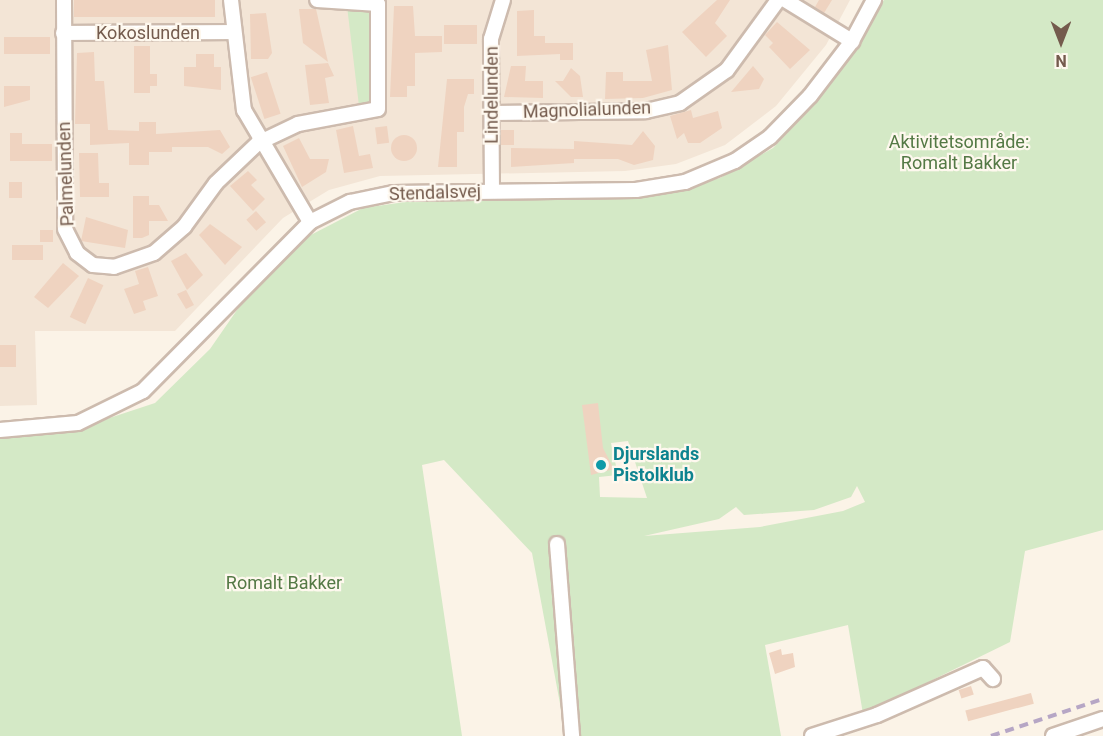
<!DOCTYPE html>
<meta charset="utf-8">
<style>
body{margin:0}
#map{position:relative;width:1103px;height:736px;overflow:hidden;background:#fbf3e7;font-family:Roboto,sans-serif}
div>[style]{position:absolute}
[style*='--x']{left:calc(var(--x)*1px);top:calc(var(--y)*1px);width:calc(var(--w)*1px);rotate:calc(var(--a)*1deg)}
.residential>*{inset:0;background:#f3e5d6}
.green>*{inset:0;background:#d4e9c6}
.building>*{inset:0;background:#efd3c0;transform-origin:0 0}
.round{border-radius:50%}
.roads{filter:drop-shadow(2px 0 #cdbbae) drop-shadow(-2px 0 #cdbbae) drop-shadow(0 2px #cdbbae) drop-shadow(0 -2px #cdbbae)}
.minor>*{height:14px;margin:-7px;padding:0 7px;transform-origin:7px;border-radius:7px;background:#fff}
.rail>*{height:4px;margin-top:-2px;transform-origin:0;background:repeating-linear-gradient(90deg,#b6a6c5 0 9px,transparent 0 15px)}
.dots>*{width:16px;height:16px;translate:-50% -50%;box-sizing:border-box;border:3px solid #fef8ee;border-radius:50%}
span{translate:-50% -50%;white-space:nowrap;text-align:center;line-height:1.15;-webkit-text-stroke:4.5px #fef8ee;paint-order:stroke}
.street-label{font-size:18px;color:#745b4d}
.park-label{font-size:18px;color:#547945}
.culture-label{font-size:18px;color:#0d838f;font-weight:700}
.left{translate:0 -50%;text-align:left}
.north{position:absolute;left:1031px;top:12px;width:60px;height:60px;-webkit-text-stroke:4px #fef8ee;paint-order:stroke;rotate:180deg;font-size:16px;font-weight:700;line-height:24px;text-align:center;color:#745b4d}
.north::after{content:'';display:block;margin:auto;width:21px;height:27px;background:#745b4d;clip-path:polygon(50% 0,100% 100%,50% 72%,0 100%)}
</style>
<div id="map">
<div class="residential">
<div style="clip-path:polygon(0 0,850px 0,826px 45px,776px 106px,725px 145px,676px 164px,625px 171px,380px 176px,329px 190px,283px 218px,175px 331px,35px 331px,37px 405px,0 406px)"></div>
</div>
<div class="green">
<div style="clip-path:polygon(evenodd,884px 0,1103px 0,1103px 530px,1025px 551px,1010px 642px,863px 714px,848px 625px,765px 645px,781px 736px,566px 736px,532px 553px,444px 460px,422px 465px,462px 736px,0 736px,0 436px,67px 432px,155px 403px,210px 349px,246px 297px,303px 239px,363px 208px,426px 199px,638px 198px,720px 178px,773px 148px,817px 102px,884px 0,628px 441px,647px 498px,600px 497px,599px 477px,618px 475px,611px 443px,628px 441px,884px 0,857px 486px,865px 502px,843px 511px,760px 527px,644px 536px,719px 519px,736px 507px,744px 515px,814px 510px,851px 497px,857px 486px)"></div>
<div style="clip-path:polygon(347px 6px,373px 11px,372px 101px,359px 106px)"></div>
</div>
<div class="building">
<div style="left:74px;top:0;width:141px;height:17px"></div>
<div style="clip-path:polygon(717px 0,730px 0,715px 23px,727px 36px,706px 57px,682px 32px)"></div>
<div style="clip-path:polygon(819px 0,832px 0,824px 13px,815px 7px)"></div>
<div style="clip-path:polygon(394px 6px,413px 6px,415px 36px,442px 36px,442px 52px,415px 53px,415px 86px,407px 86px,407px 97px,390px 97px)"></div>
<div style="clip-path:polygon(299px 9px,316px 9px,328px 62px,303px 43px)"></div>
<div style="clip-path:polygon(534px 10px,534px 36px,545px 36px,545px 43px,573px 43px,573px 60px,560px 60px,560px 54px,517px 56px,517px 11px)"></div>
<div style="clip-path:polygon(266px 13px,272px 53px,268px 59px,251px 59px,250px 14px)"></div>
<div style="clip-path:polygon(777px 22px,810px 50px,790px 69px,769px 47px,773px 43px,765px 35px)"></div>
<div style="left:444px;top:25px;width:33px;height:19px"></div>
<div style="left:4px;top:37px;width:46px;height:17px"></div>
<div style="clip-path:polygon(668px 45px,672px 90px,643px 98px,605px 99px,606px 72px,623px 72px,623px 81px,652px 81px,646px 50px)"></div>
<div style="clip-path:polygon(134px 46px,150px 46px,150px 74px,157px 74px,157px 86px,150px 86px,150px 93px,134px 93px)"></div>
<div style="clip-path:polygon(94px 52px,95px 81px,104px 81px,108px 130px,139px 131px,139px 122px,156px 122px,156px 134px,220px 130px,230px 147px,222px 154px,208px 147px,172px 147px,172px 152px,149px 152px,149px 165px,129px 165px,129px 143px,90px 145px,90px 124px,75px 124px,77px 53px)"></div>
<div style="clip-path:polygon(196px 54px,214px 54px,214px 67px,221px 67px,221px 90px,184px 86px,184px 67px,196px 67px)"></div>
<div style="clip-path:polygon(328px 63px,334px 76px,325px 78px,329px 103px,310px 105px,305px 65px)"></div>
<div style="clip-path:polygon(511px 66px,526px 66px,525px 81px,543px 81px,543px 98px,504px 97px)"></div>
<div style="clip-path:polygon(753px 66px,764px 79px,759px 89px,731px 92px)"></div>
<div style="clip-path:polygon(571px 68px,580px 76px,583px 97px,571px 97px,555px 81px,563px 81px)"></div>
<div style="left:267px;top:72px;width:44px;height:17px;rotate:72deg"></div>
<div style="clip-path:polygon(447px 79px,474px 79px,474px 94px,468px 94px,464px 107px,464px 132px,457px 132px,457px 167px,438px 167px)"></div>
<div style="clip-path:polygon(4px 86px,30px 86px,30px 100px,4px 107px)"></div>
<div style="clip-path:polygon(691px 110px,693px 118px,718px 111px,722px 128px,700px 143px,688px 143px,684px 133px,677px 139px,670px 116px)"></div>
<div style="clip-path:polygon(353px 126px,359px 156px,370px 154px,373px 168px,344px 173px,336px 130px)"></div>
<div style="left:387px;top:126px;width:17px;height:12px;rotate:83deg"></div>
<div style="left:501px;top:130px;width:13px;height:15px"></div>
<div style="clip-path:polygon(643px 131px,655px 146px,653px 160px,634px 165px,618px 159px,574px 159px,574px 163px,511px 167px,511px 148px,574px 149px,574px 141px,632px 145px)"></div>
<div style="clip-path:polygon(10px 133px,22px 133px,22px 144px,52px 144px,52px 161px,10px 161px)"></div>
<div class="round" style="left:391px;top:135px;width:26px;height:26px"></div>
<div style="clip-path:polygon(299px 138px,310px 159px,329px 159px,326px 172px,302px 187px,283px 146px)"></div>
<div style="clip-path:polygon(79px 153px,98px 153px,99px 183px,109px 183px,109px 197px,80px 197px)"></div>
<div style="clip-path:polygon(248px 171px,257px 180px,251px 185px,265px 199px,253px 211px,230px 186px)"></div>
<div style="left:9px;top:182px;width:13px;height:16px"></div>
<div style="clip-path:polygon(133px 196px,149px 196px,149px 205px,159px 205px,168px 221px,149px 221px,149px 235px,142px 238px,133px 238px)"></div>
<div style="left:256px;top:211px;width:15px;height:13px;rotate:48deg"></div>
<div style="clip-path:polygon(86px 217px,128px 230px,125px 248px,81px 241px)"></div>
<div style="clip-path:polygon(210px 224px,242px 247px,225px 265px,199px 235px)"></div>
<div style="left:53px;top:230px;width:12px;height:13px;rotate:90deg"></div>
<div style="left:12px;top:245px;width:31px;height:15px"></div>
<div style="clip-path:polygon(186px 253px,203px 275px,187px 290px,171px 261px)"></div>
<div style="clip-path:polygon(63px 263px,79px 276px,48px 308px,34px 297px)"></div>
<div style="clip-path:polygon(148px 267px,158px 296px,143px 301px,146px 310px,134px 314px,124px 289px,139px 284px,135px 271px)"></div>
<div style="left:88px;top:278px;width:17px;height:43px;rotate:25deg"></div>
<div style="clip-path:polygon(186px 290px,194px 305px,186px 309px,177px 294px)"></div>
<div style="left:0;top:345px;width:16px;height:22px"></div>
<div style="clip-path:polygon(598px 403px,603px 448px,614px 469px,591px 475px,582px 405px)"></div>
<div style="clip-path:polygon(781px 649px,782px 655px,793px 653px,795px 667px,775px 674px,769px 653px)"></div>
<div style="left:971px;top:686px;width:9px;height:13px;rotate:72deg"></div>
<div style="left:1031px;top:693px;width:11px;height:68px;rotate:75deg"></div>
</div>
<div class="roads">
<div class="minor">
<div style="--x:64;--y:0;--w:229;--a:89.7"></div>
<div style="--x:65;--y:229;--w:27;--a:63"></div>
<div style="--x:77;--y:253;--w:20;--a:37"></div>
<div style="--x:93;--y:265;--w:21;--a:5"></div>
<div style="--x:114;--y:267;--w:42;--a:-19.3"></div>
<div style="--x:154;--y:253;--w:40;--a:-41"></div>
<div style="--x:184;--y:227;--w:54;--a:-54"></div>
<div style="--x:216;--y:183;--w:58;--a:-43.6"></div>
<div style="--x:258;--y:143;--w:44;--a:-25.4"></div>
<div style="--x:298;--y:124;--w:81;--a:-10.6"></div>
<div style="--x:378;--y:109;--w:105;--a:-90"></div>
<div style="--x:378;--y:4;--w:61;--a:-176.2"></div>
<div style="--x:231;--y:0;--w:111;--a:83.3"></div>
<div style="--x:244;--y:110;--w:130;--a:59.5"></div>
<div style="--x:785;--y:0;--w:79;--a:31.5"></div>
<div style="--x:63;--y:33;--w:170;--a:-0.3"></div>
<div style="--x:493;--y:113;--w:153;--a:-0.7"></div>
<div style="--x:646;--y:111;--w:35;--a:-13"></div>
<div style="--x:680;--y:103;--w:57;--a:-35.1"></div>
<div style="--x:727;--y:70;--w:87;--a:-53.9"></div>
<div style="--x:492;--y:191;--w:152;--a:-90.4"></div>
<div style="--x:491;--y:39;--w:41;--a:-72.9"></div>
<div style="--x:0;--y:430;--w:78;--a:-5.1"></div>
<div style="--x:78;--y:423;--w:72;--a:-26.2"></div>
<div style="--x:143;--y:391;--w:238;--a:-45.3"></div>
<div style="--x:310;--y:222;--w:45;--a:-26.6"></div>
<div style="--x:350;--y:202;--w:45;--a:-11.6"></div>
<div style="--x:394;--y:193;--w:242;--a:-0.7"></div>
<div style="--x:636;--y:190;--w:50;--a:-9.3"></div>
<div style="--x:685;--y:182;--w:54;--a:-22.8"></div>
<div style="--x:735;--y:161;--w:42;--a:-34.4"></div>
<div style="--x:770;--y:137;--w:57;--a:-45.7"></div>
<div style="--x:810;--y:96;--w:69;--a:-52.6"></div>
<div style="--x:852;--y:41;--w:47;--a:-61.8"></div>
<div style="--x:557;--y:544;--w:193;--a:85.5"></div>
<div style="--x:812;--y:736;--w:68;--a:-17.9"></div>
<div style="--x:877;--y:715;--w:116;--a:-23.9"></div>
<div style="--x:983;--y:668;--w:15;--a:48"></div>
<div style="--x:1053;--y:736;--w:53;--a:-18.8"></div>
</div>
</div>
<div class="rail">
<div style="--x:991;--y:736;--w:118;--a:-18.3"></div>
</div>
<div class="dots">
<div style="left:601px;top:465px;background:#0f9aa8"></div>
</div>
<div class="street-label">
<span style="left:148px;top:33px">Kokoslunden</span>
<span style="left:492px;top:95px;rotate:-90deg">Lindelunden</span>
<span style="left:587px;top:110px;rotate:-2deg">Magnolialunden</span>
<span style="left:66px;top:174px;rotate:-92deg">Palmelunden</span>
<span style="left:435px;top:193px;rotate:-2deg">Stendalsvej</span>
</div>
<div class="park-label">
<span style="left:959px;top:153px">Aktivitetsområde:<br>Romalt Bakker</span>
<span style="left:284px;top:583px">Romalt Bakker</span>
</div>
<div class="culture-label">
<span class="left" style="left:613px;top:465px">Djurslands<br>Pistolklub</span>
</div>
<div class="north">N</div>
</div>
